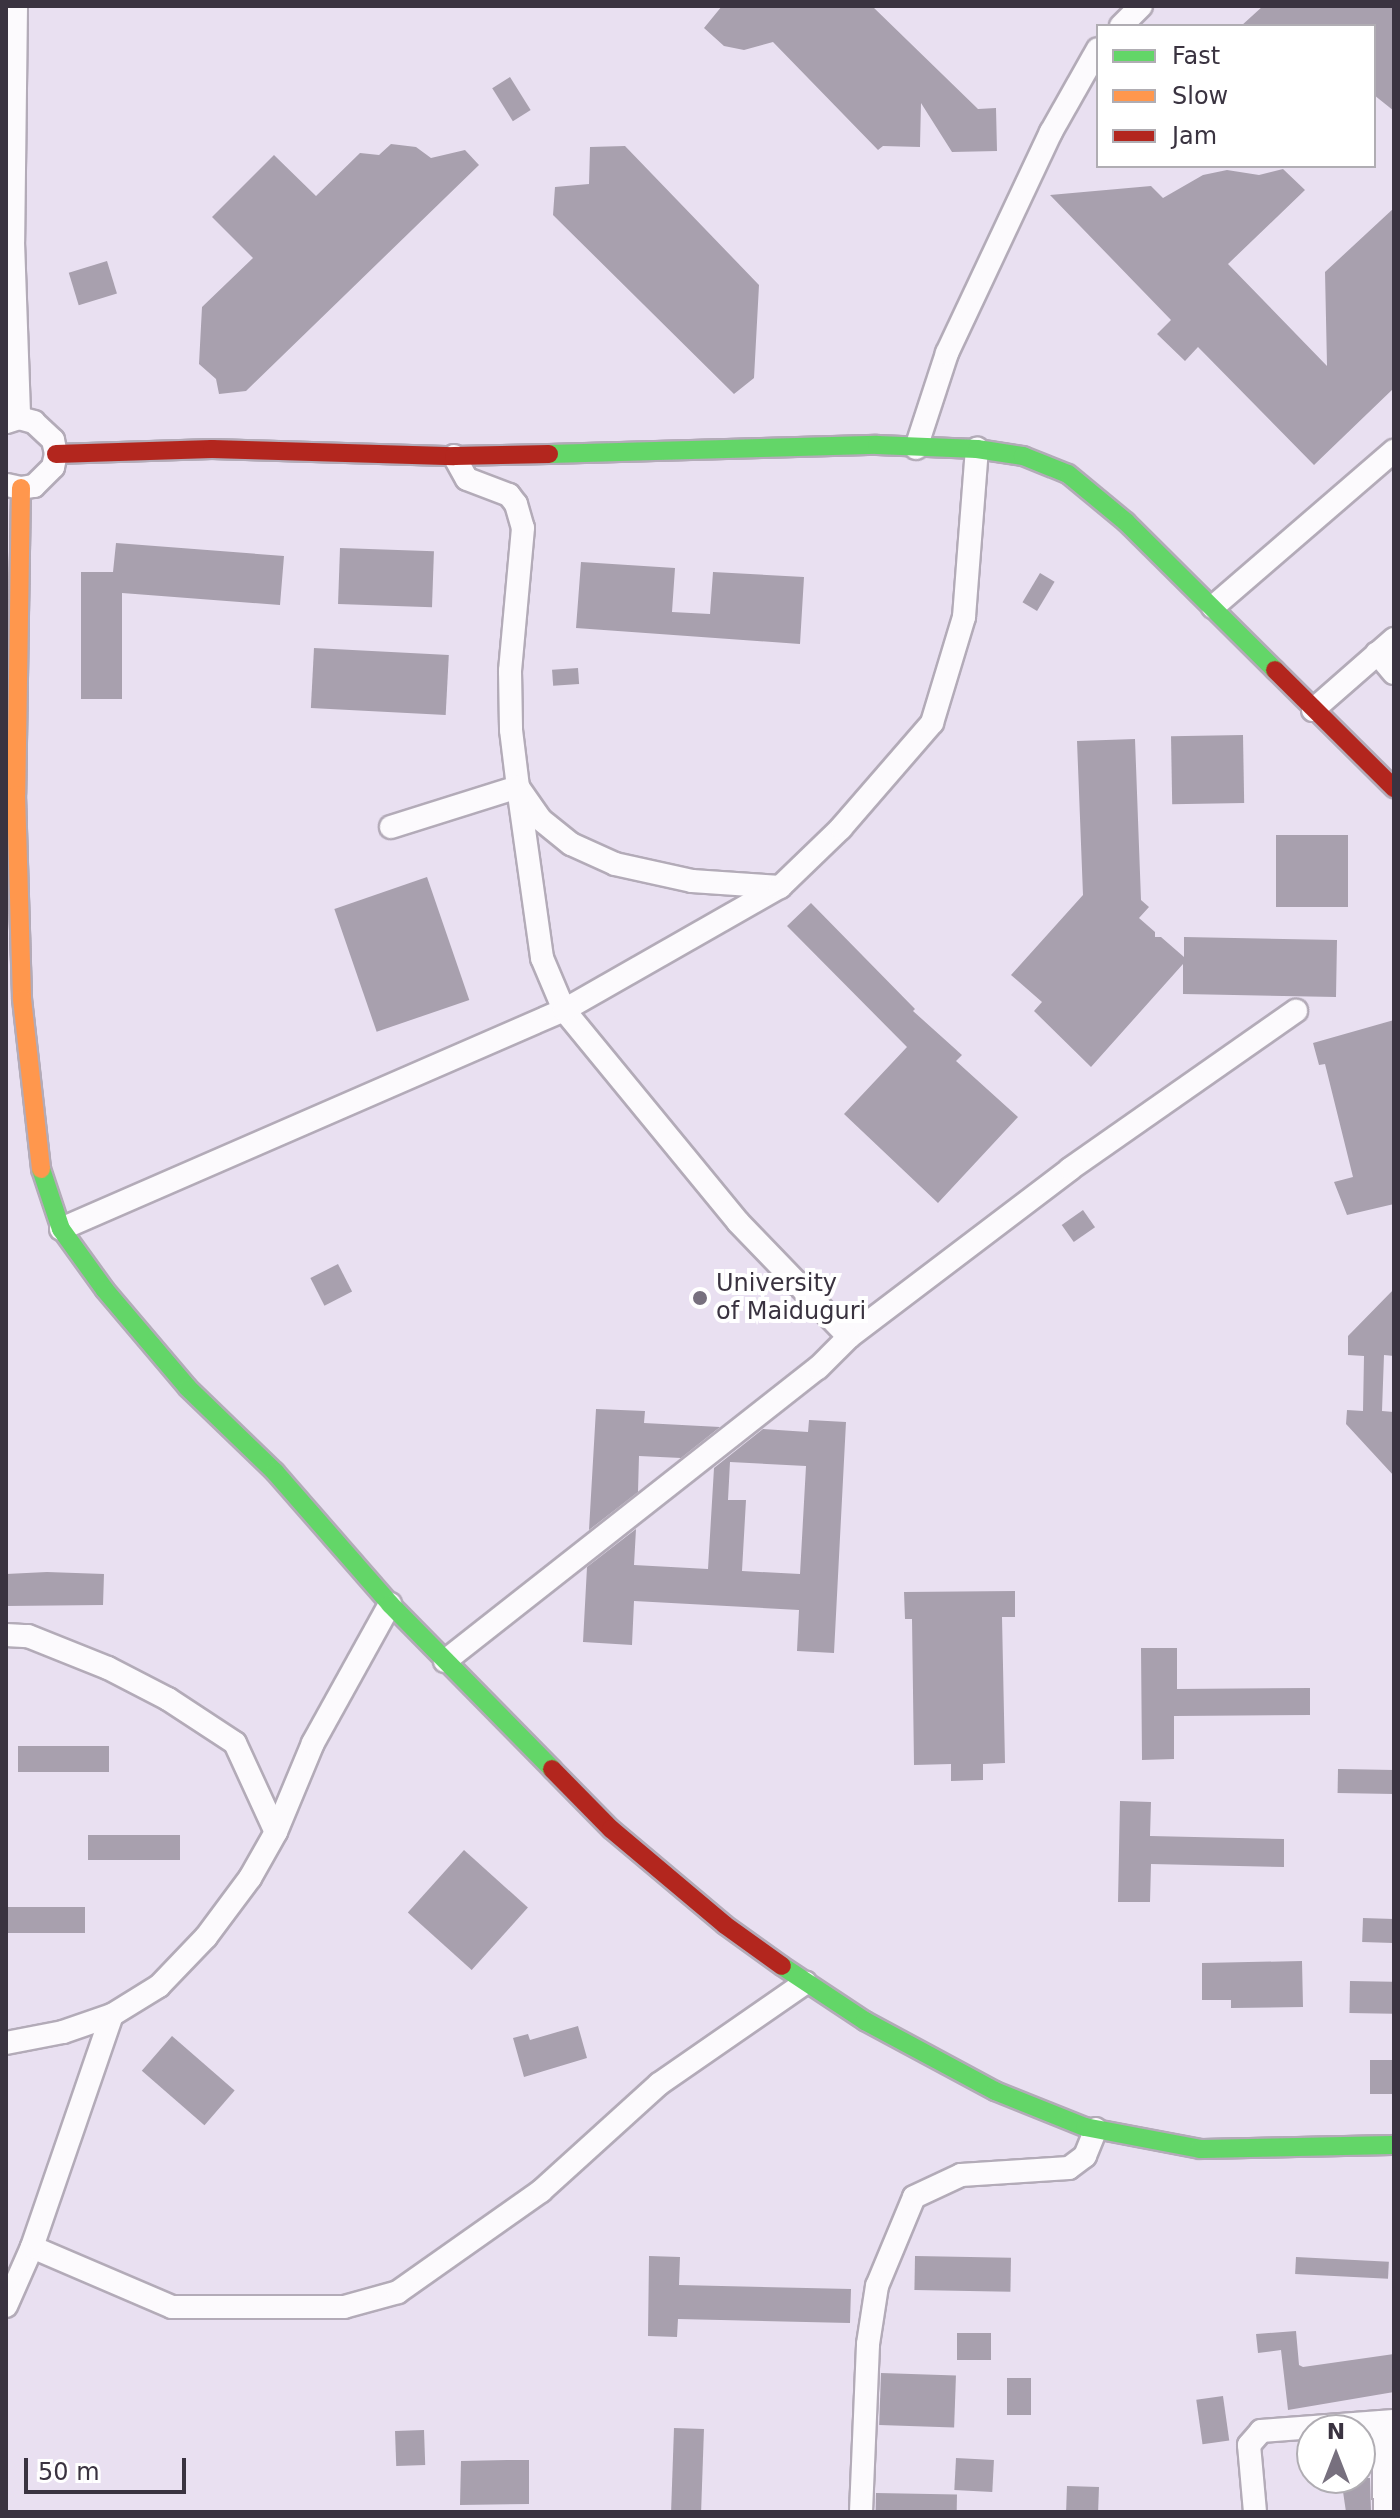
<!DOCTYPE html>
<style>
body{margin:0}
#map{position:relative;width:1400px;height:2518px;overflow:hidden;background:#e9e0f1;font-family:"DejaVu Sans",sans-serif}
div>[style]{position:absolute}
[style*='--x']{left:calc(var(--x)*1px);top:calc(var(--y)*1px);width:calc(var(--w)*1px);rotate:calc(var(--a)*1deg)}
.building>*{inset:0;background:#a8a0ae;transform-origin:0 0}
.roads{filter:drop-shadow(2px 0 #b3abb8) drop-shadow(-2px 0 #b3abb8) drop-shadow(0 2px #b3abb8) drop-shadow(0 -2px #b3abb8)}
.street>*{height:22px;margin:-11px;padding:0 11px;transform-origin:11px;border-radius:11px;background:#fcfafd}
.fast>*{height:18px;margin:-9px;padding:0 9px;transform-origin:9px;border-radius:9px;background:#63d668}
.slow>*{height:18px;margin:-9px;padding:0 9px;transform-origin:9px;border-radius:9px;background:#ff974d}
.jam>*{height:18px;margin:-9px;padding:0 9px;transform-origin:9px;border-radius:9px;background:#b3261e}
.dots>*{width:22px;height:22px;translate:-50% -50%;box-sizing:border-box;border:4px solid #fff;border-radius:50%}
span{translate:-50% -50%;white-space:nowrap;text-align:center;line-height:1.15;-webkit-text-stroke:8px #fff;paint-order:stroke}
.poi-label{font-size:24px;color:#3a3340}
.left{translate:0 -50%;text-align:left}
.frame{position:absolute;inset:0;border:8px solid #3a3340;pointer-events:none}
.legend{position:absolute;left:1096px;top:24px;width:280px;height:144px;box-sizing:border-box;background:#fff;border:2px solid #b0adb3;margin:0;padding:10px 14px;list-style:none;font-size:24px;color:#3a3340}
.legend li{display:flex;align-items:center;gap:16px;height:40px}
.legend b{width:40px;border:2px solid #b0adb3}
.north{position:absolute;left:1296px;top:2414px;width:80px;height:80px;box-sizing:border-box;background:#fff;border:2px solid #b0adb3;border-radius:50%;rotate:0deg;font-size:22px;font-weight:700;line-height:32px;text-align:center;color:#3a3340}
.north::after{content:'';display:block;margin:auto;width:28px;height:36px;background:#77707e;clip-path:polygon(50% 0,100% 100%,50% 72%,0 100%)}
.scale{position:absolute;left:24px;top:2458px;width:162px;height:36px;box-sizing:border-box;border:4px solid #3a3340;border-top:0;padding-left:10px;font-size:24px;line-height:28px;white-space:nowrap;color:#3a3340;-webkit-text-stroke:6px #fff;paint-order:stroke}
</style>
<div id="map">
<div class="building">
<div style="clip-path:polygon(722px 6px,872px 6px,978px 109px,996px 108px,997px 151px,952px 152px,921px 103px,920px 147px,883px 146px,878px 150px,773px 42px,744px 50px,724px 46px,704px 28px)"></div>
<div style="clip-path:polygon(1263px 6px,1394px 6px,1394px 111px,1374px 95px,1374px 26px,1241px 26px)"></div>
<div style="left:510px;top:77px;width:39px;height:21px;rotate:58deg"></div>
<div style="clip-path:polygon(391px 144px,416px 147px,431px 158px,465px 150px,479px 165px,246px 391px,219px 394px,216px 379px,199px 364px,202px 307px,253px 258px,212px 217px,274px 155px,316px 196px,360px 153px,379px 155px)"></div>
<div style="clip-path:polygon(625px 146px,759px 285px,754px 378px,734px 394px,553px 215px,555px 187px,589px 184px,590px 147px)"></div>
<div style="clip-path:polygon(1283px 169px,1305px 190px,1228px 264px,1327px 366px,1325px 272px,1394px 208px,1394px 388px,1314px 465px,1198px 347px,1185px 361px,1157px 334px,1171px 320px,1050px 195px,1151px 186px,1163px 198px,1203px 175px,1227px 170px,1259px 175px)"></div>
<div style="left:107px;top:261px;width:34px;height:40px;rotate:73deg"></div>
<div style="clip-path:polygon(116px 543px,284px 556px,280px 605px,122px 593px,122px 699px,81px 699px,81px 572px,113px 572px)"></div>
<div style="left:340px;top:548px;width:94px;height:56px;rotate:2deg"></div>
<div style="clip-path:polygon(581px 562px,675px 568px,672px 612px,710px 614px,713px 572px,804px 577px,800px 644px,576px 628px)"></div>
<div style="left:1040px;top:573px;width:17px;height:34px;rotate:31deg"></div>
<div style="left:314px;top:648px;width:135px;height:60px;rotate:3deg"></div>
<div style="left:578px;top:668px;width:16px;height:26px;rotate:86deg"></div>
<div style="left:1243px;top:735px;width:68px;height:72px;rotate:89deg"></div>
<div style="clip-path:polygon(1135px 739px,1141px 900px,1149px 907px,1139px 918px,1155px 932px,1155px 937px,1161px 937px,1184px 957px,1184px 937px,1337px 940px,1336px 997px,1183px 994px,1183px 964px,1091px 1067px,1034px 1011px,1042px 1002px,1011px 975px,1083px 895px,1077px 741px)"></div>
<div style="left:1276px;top:835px;width:72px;height:72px"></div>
<div style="left:427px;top:877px;width:130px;height:98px;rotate:71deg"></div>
<div style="clip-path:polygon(811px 903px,915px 1009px,913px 1011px,962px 1055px,956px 1061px,1018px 1117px,938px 1203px,844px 1114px,907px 1047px,787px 926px)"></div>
<div style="clip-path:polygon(1394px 1020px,1394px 1204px,1347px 1215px,1334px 1182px,1353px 1177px,1325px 1064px,1319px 1065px,1313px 1043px)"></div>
<div style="left:1083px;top:1210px;width:21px;height:26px;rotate:55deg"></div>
<div style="left:338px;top:1264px;width:31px;height:31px;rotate:63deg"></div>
<div style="clip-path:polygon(1394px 1289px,1394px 1356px,1384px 1355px,1382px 1411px,1394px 1412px,1394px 1476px,1346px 1424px,1347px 1410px,1363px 1411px,1364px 1356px,1348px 1355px,1348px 1336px)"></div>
<div style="clip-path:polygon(596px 1409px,645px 1411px,644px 1423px,720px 1427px,681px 1458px,639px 1456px,638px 1492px,589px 1530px)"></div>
<div style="clip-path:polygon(evenodd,809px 1420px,846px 1422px,834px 1653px,797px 1651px,799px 1610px,634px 1601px,632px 1645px,583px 1642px,587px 1567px,636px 1529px,634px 1565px,708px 1569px,714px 1468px,763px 1429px,808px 1432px,809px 1420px,730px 1462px,806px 1466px,800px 1574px,742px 1571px,746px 1500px,728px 1500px,730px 1462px)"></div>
<div style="clip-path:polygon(47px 1572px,104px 1574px,103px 1605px,6px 1606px,6px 1574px)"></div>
<div style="clip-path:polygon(1015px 1591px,1015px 1617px,1002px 1617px,1005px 1763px,983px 1764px,983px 1780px,951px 1781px,951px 1764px,914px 1765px,912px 1619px,905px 1619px,904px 1592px)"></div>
<div style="clip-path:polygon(1141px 1648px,1177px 1648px,1177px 1689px,1310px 1688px,1310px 1715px,1174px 1716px,1174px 1759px,1142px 1760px)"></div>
<div style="left:109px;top:1746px;width:26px;height:91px;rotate:90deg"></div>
<div style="left:1338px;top:1769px;width:56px;height:24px;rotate:1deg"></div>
<div style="clip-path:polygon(1120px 1801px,1151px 1802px,1150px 1836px,1284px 1839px,1284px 1867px,1151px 1864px,1150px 1902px,1118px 1902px)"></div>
<div style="left:180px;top:1835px;width:25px;height:92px;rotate:90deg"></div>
<div style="left:464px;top:1850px;width:86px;height:84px;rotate:42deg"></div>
<div style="left:85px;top:1907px;width:26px;height:79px;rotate:90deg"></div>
<div style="left:1363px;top:1918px;width:31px;height:24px;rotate:2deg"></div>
<div style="clip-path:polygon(1302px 1961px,1303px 2007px,1231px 2008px,1231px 2000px,1202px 2000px,1202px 1963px)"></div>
<div style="left:1350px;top:1981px;width:43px;height:32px;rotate:1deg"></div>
<div style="clip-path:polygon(578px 2026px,587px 2058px,524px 2077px,513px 2038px,528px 2034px,530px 2040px)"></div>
<div style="left:172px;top:2036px;width:83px;height:46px;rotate:41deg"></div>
<div style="left:1370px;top:2060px;width:24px;height:34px"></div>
<div style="clip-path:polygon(649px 2256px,680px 2257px,679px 2285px,851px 2289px,850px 2323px,678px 2319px,677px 2337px,648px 2336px)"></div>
<div style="left:915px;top:2256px;width:96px;height:34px;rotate:1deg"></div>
<div style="left:1296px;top:2257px;width:93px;height:17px;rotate:3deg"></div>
<div style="clip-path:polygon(1296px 2331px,1299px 2365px,1303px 2367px,1394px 2354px,1394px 2392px,1288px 2410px,1281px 2350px,1258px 2353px,1256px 2334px)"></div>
<div style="left:957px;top:2333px;width:34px;height:27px"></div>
<div style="left:881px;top:2373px;width:75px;height:52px;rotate:2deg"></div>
<div style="left:1007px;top:2378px;width:24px;height:37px"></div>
<div style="left:1223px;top:2396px;width:45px;height:27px;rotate:82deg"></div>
<div style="left:674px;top:2428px;width:30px;height:84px;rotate:2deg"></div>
<div style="left:424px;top:2430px;width:35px;height:29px;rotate:88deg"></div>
<div style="left:956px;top:2458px;width:38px;height:32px;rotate:3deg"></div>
<div style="clip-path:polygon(507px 2460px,529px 2460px,529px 2504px,460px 2505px,461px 2461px)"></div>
<div style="clip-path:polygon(1341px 2478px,1370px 2478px,1371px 2512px,1346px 2512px)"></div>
<div style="left:1067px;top:2486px;width:32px;height:26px;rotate:2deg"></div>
<div style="left:876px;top:2493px;width:81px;height:19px;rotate:1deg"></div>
</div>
<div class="roads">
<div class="street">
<div style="--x:16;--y:6;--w:236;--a:90.7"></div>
<div style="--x:13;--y:242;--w:176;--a:88"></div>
<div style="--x:1121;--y:26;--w:28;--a:-45"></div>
<div style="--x:916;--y:448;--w:100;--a:-71.9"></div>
<div style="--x:947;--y:353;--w:244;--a:-64.8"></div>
<div style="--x:1051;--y:132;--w:95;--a:-60.5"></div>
<div style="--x:454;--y:456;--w:26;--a:61"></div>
<div style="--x:467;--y:479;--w:45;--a:20.9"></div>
<div style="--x:509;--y:495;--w:11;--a:52"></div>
<div style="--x:516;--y:504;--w:25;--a:74"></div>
<div style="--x:523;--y:528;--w:144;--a:95.2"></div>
<div style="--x:510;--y:671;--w:59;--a:89"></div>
<div style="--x:511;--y:730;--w:57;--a:83"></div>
<div style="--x:518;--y:787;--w:39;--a:55"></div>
<div style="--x:540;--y:819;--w:40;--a:39"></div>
<div style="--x:571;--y:844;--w:48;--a:24.4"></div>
<div style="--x:615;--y:864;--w:79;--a:12.4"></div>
<div style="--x:692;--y:881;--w:88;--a:3.9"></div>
<div style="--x:7;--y:485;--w:14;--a:12"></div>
<div style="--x:21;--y:488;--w:13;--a:-9"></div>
<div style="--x:34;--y:486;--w:27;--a:-45"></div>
<div style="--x:53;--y:467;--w:13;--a:-77"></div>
<div style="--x:56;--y:454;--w:14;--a:-102"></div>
<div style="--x:53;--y:440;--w:26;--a:-137"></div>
<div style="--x:34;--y:422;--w:16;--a:-165"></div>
<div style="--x:19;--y:418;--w:13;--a:162"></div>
<div style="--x:1213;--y:607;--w:239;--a:-40.8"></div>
<div style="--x:1377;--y:653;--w:26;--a:50"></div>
<div style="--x:1313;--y:710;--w:108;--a:-41.2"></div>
<div style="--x:391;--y:827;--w:133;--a:-17.5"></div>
<div style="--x:518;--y:787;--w:173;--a:82"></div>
<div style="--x:542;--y:958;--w:56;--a:67.1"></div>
<div style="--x:564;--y:1010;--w:274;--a:50.6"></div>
<div style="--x:738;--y:1222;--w:160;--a:46"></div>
<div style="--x:849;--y:1337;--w:278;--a:-37.2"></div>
<div style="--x:1070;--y:1169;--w:276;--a:-35"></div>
<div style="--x:61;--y:1229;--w:549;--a:-23.53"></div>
<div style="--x:564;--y:1010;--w:249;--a:-29.7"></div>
<div style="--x:780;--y:887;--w:85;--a:-44"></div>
<div style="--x:841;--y:828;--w:139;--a:-49.1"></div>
<div style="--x:932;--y:723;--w:111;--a:-73.2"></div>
<div style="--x:964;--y:617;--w:169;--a:-85.6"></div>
<div style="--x:6;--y:1635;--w:22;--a:3"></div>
<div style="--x:28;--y:1636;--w:86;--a:21.8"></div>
<div style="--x:108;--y:1668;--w:68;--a:27.3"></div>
<div style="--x:168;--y:1699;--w:80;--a:33.3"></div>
<div style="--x:235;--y:1743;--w:98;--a:65.3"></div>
<div style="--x:445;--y:1661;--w:474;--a:-38.2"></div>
<div style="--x:818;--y:1368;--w:44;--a:-45"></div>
<div style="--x:6;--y:2043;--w:58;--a:-10.9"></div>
<div style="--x:63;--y:2032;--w:52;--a:-19.1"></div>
<div style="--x:112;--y:2015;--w:55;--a:-31.7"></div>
<div style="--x:159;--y:1986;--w:68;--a:-46.2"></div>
<div style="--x:206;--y:1937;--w:74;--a:-53.3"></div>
<div style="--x:250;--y:1878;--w:53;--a:-60.5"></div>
<div style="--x:276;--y:1832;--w:96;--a:-67.4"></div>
<div style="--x:313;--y:1743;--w:159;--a:-61"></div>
<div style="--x:32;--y:2247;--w:152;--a:23.2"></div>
<div style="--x:172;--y:2307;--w:172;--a:0"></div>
<div style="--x:344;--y:2307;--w:56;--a:-15.5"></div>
<div style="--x:398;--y:2292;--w:175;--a:-35.2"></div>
<div style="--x:541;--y:2191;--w:159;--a:-42.2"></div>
<div style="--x:659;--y:2084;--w:178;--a:-34.7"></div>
<div style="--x:6;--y:2306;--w:64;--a:-66.2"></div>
<div style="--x:32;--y:2247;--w:245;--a:-71"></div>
<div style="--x:1382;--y:2422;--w:90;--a:88.1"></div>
<div style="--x:861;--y:2512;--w:168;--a:-87.6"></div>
<div style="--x:868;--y:2344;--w:59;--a:-81.2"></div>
<div style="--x:877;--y:2286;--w:96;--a:-67.4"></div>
<div style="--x:914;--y:2197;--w:52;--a:-25.1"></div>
<div style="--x:961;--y:2175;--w:108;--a:-3.7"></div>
<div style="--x:1069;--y:2168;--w:20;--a:-37"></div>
<div style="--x:1085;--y:2156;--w:29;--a:-68"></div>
<div style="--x:1255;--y:2512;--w:67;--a:-95.1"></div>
<div style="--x:1249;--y:2445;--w:18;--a:-49"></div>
<div style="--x:1261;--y:2431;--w:133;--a:-4.3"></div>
</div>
<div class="fast">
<div style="--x:549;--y:454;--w:328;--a:-1.6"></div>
<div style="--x:877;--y:445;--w:100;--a:2.3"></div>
<div style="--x:977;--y:449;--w:47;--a:8.7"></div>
<div style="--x:1023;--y:456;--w:48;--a:21.8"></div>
<div style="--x:1068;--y:474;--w:75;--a:39.6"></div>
<div style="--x:1126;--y:522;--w:210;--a:44.8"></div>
<div style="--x:41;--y:1169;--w:63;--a:71.6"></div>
<div style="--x:61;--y:1229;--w:75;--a:54.2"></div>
<div style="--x:105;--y:1290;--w:128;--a:49.7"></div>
<div style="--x:188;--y:1388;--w:121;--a:44"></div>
<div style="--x:275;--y:1472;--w:175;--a:48.9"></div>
<div style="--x:390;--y:1604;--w:231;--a:45.5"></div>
<div style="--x:782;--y:1966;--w:100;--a:33.5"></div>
<div style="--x:865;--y:2021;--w:148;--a:28.3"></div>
<div style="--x:995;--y:2091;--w:97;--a:21.8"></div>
<div style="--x:1085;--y:2127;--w:117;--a:10.8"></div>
<div style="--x:1200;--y:2149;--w:194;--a:-1.2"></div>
</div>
<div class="slow">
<div style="--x:21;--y:488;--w:307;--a:90.9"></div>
<div style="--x:16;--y:795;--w:204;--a:88.3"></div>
<div style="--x:22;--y:999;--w:171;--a:83.6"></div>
</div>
<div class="jam">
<div style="--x:56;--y:454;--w:156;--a:-1.8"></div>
<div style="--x:212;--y:449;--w:242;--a:1.7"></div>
<div style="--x:454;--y:456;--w:95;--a:-1.2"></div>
<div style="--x:1275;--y:670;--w:168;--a:44.8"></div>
<div style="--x:552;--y:1769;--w:84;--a:45.5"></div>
<div style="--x:611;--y:1829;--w:149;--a:40.1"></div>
<div style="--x:725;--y:1925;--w:70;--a:35.7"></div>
</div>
</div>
<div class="dots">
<div style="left:700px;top:1298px;background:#77707e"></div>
</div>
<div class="poi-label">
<span class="left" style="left:716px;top:1298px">University<br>of Maiduguri</span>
</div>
<div class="frame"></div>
<ul class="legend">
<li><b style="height:10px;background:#63d668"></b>Fast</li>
<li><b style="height:10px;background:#ff974d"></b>Slow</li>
<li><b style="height:10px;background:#b3261e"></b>Jam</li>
</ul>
<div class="north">N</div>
<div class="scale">50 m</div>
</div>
